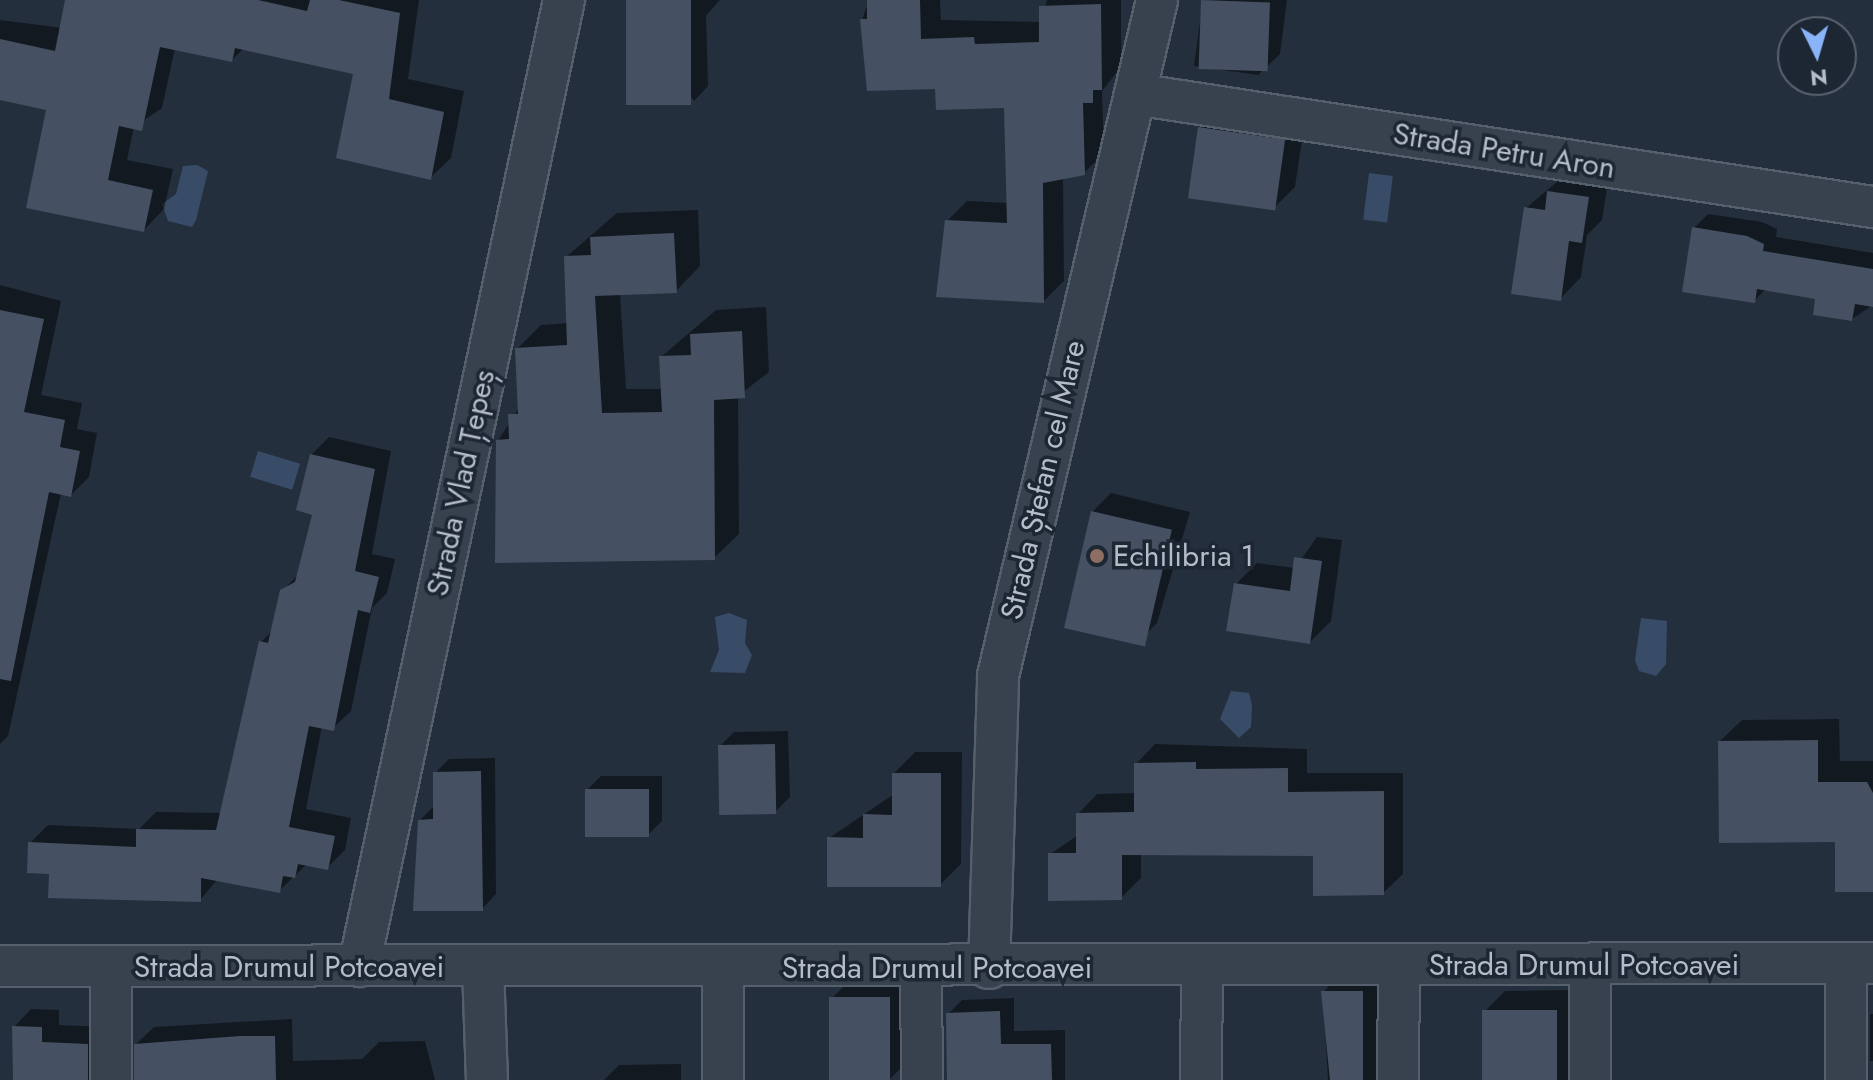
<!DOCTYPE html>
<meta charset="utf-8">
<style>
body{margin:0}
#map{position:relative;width:1873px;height:1080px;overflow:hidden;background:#242f3e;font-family:Jost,sans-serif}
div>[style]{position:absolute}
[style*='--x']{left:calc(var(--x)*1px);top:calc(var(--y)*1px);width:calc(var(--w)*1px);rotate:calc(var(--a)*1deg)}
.water>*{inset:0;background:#394c67;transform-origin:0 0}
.shadow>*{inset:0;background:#0007;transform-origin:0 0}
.building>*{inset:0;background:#455162;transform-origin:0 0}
.roads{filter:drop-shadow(2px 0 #565f6c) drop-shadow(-2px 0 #565f6c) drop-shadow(0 2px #565f6c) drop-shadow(0 -2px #565f6c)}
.street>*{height:40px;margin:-20px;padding:0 20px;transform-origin:20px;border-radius:20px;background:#38414e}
.dots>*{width:22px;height:22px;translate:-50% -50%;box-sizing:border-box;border:4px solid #1d2633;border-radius:50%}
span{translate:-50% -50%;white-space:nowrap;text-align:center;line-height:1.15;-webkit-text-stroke:7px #1d2633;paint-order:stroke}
.street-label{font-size:30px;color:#b4bcc9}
.poi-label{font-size:30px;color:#b4bcc9}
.left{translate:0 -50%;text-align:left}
.north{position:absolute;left:1777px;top:16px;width:80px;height:80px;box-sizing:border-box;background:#1d2633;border:2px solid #59626f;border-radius:50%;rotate:175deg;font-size:22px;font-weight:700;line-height:32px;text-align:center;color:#b4bcc9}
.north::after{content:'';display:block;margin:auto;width:28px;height:36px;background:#8ab4f8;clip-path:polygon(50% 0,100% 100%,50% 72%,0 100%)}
</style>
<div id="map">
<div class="water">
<div style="clip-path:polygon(197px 165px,208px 171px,196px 220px,192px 227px,168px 221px,162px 204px,176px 194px,183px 166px)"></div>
<div style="left:1369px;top:173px;width:24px;height:47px;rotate:7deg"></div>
<div style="left:258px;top:451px;width:44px;height:27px;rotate:17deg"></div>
<div style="clip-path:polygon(729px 613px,747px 620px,745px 643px,752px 655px,745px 673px,710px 672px,719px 650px,715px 617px)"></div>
<div style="clip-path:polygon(1641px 618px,1667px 621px,1666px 664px,1656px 676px,1639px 671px,1635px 660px)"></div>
<div style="clip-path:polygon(1231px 691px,1249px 693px,1252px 705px,1251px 727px,1239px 738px,1220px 719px)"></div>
</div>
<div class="shadow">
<div style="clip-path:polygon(71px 0,419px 0,408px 79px,464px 91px,451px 158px,430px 178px,356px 72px,244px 48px,232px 60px,175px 48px,162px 108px,134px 127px,127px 160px,173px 169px,164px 209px,144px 230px,49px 109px,0 98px,0 20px,63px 28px)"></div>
<div style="clip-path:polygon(627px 0,720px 0,706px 16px,708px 86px,694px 101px)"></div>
<div style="clip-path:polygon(869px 0,940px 0,941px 20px,1041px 22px,1047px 0,1121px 0,1121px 67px,1102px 91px,1104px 153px,1084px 173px,1063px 177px,1064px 281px,1044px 301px,947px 221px,967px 201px,1009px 203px,1006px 106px,937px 87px,862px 20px)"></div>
<div style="clip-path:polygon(1203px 0,1287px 0,1280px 54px,1258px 75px,1194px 66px)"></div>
<div style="clip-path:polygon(1221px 107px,1305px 120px,1295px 187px,1274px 208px,1200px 128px)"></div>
<div style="clip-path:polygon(1570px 171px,1609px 176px,1602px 220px,1587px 235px,1581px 277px,1560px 299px,1526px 208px)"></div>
<div style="clip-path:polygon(698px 210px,700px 266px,676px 291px,620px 293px,626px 389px,662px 389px,661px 357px,716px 310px,766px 307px,769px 372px,738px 396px,739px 534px,714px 558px,498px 441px,520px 406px,517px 349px,541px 325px,568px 323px,566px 257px,617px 213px)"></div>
<div style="clip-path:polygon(1708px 214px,1762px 222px,1777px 229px,1776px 237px,1873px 253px,1873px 305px,1852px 319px,1817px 298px,1766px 289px,1754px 301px,1694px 228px)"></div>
<div style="clip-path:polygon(0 285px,61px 301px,41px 395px,82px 403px,77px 429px,97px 433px,89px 477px,71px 495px,61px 493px,8px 736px,0 744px)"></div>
<div style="clip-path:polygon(329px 437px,391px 451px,372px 554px,395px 559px,387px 593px,372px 608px,351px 711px,333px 728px,322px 726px,306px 809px,351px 818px,345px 850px,327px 868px,307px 864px,279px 891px,218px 879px,200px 900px,51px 872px,30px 843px,48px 825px,139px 829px,156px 812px,222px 813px,261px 642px,273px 630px,282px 591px,299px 574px,315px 513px,311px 455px)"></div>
<div style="clip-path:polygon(1111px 493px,1190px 512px,1157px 623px,1138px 642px,1092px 512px)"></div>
<div style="clip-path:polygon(1317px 537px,1342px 540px,1331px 621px,1310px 642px,1236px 584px,1257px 563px,1295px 568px)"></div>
<div style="clip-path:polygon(1839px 719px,1840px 761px,1873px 761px,1873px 890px,1837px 840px,1720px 741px,1742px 720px)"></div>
<div style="clip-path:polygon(788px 731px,790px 797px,775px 812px,720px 746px,734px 732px)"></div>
<div style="clip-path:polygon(1155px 744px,1307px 749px,1307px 773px,1403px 773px,1403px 874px,1383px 893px,1315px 854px,1141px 853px,1141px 878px,1121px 898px,1050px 854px,1078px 835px,1078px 814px,1097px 794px,1136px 793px,1136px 764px)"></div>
<div style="clip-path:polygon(915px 752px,962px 752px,961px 864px,940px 885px,829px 838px,894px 794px,894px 773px)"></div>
<div style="clip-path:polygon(495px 758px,496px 894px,482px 909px,420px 820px,435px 805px,435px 773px,449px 759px)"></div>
<div style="clip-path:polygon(601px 776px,662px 776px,662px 821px,648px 835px,587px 790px)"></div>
<div style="clip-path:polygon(1377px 977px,1377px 1076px,1391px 1080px,1328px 1080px,1323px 992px,1337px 978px)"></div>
<div style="clip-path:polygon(903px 984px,904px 1065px,890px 1079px,831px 1080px,831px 999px,845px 985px)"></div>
<div style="clip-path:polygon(1577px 990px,1576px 1080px,1485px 1080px,1484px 1012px,1505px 991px)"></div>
<div style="clip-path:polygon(1014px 998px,1014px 1031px,1065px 1030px,1065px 1080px,949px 1080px,948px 1014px,962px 1000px)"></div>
<div style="clip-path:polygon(31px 1009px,59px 1010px,59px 1025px,105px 1027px,119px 1080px,15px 1080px,14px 1027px)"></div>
<div style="left:1873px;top:1014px;width:47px;height:3px;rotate:90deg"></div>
<div style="clip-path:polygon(292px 1019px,293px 1061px,362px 1059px,379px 1042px,425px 1041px,435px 1080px,134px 1080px,136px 1044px,154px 1027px)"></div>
<div style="clip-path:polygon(681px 1064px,681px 1080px,604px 1080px,619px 1065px)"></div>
</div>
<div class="building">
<div style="clip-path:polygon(65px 0,258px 0,307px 11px,310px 0,339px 0,400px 13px,389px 99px,444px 112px,431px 180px,336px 158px,353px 74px,235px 48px,232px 62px,160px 47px,142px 131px,119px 126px,108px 180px,153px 190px,144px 232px,26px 208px,46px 110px,0 100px,0 39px,55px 51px)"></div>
<div style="left:626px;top:0;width:65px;height:105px"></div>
<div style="clip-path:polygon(867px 0,920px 0,921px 39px,974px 37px,975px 44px,1039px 42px,1039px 6px,1101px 4px,1102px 90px,1093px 90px,1093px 103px,1083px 103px,1085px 175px,1043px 183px,1044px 303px,936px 297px,945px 220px,1007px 223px,1004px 108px,936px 110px,935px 89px,867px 91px,860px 19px,867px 19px)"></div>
<div style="left:1201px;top:0;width:69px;height:69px;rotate:2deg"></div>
<div style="left:1198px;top:127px;width:88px;height:72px;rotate:8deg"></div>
<div style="clip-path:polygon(1547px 191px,1589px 197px,1582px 243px,1569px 241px,1561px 301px,1511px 294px,1524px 207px,1545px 210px)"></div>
<div style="clip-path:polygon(1692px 227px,1747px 236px,1764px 244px,1763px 251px,1873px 269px,1873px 307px,1855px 304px,1852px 321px,1813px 315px,1815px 299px,1757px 289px,1755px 303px,1682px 292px)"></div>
<div style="clip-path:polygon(674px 233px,677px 293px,595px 296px,602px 413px,662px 412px,659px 356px,691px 355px,690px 334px,742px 331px,745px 398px,714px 400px,715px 560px,495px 563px,496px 440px,509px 439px,508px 414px,518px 414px,515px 348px,567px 345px,564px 256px,591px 255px,590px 237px)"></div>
<div style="clip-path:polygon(0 310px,44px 319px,24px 412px,65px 420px,60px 447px,80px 451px,71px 497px,49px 492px,11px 681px,0 679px)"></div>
<div style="clip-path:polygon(310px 454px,375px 469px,355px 571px,379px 577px,370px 613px,358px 610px,334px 731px,309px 726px,289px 827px,335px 836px,328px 870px,298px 864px,295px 878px,283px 876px,280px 893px,201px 878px,201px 902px,48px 898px,49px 874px,27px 873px,28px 842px,136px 847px,136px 829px,216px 830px,259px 641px,268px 643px,280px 590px,295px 582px,312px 515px,296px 510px)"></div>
<div style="left:1091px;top:511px;width:83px;height:120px;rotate:13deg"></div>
<div style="clip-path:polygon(1294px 557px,1322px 561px,1310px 644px,1226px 631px,1234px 583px,1290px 591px)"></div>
<div style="clip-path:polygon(1818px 740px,1818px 782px,1867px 782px,1873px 793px,1873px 892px,1835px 892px,1835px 842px,1719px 843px,1718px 741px)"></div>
<div style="left:775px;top:744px;width:70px;height:57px;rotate:89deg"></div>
<div style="clip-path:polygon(1196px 762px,1196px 769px,1288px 768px,1288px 792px,1384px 791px,1384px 895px,1313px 896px,1313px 856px,1122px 855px,1122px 900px,1048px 901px,1048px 853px,1076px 853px,1076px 813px,1134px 812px,1134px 763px)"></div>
<div style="clip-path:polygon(481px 771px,483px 911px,413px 911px,418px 820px,433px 819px,433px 772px)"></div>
<div style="clip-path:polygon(892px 773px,941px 773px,941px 887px,827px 887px,827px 837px,863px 838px,863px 814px,892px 815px)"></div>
<div style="left:585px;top:789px;width:64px;height:48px"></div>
<div style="clip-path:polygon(1321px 991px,1363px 991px,1363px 1080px,1330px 1080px)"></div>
<div style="left:890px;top:997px;width:83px;height:61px;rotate:90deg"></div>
<div style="left:1557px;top:1010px;width:70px;height:75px;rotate:90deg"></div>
<div style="clip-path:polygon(1000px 1011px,1001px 1044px,1051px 1044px,1052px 1080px,947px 1080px,946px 1013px)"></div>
<div style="clip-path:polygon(12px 1026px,42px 1027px,42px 1042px,88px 1044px,88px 1080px,13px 1080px)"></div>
<div style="clip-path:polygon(240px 1036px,275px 1036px,276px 1080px,134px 1080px,134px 1044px)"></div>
</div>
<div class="roads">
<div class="street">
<div style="--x:1135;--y:94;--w:747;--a:8.71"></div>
<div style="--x:1846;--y:964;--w:116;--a:90"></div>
<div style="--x:0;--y:966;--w:1873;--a:-0.09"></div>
<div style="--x:359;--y:966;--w:988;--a:-78.02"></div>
<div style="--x:483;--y:967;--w:113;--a:88"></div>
<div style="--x:989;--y:968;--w:292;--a:-88.2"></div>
<div style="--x:998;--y:676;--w:694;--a:-76.76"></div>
<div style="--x:723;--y:969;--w:111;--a:90"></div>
<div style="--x:921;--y:969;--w:111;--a:89.5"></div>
<div style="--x:111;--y:1080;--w:114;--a:-90"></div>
<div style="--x:1201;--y:1080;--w:113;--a:-89.5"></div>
<div style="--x:1398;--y:1080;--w:113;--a:-89.5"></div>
<div style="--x:1590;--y:1080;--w:116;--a:-90"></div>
</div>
</div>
<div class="dots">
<div style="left:1097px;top:556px;background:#8d6e63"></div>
</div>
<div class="street-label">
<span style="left:1504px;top:151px;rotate:9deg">Strada Petru Aron</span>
<span style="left:1043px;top:480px;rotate:-77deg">Strada Ștefan cel Mare</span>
<span style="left:461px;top:483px;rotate:-78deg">Strada Vlad Țepeș</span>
<span style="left:1584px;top:965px">Strada Drumul Potcoavei</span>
<span style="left:289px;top:967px">Strada Drumul Potcoavei</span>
<span style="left:937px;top:968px">Strada Drumul Potcoavei</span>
</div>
<div class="poi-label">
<span class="left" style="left:1113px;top:556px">Echilibria 1</span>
</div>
<div class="north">N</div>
</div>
